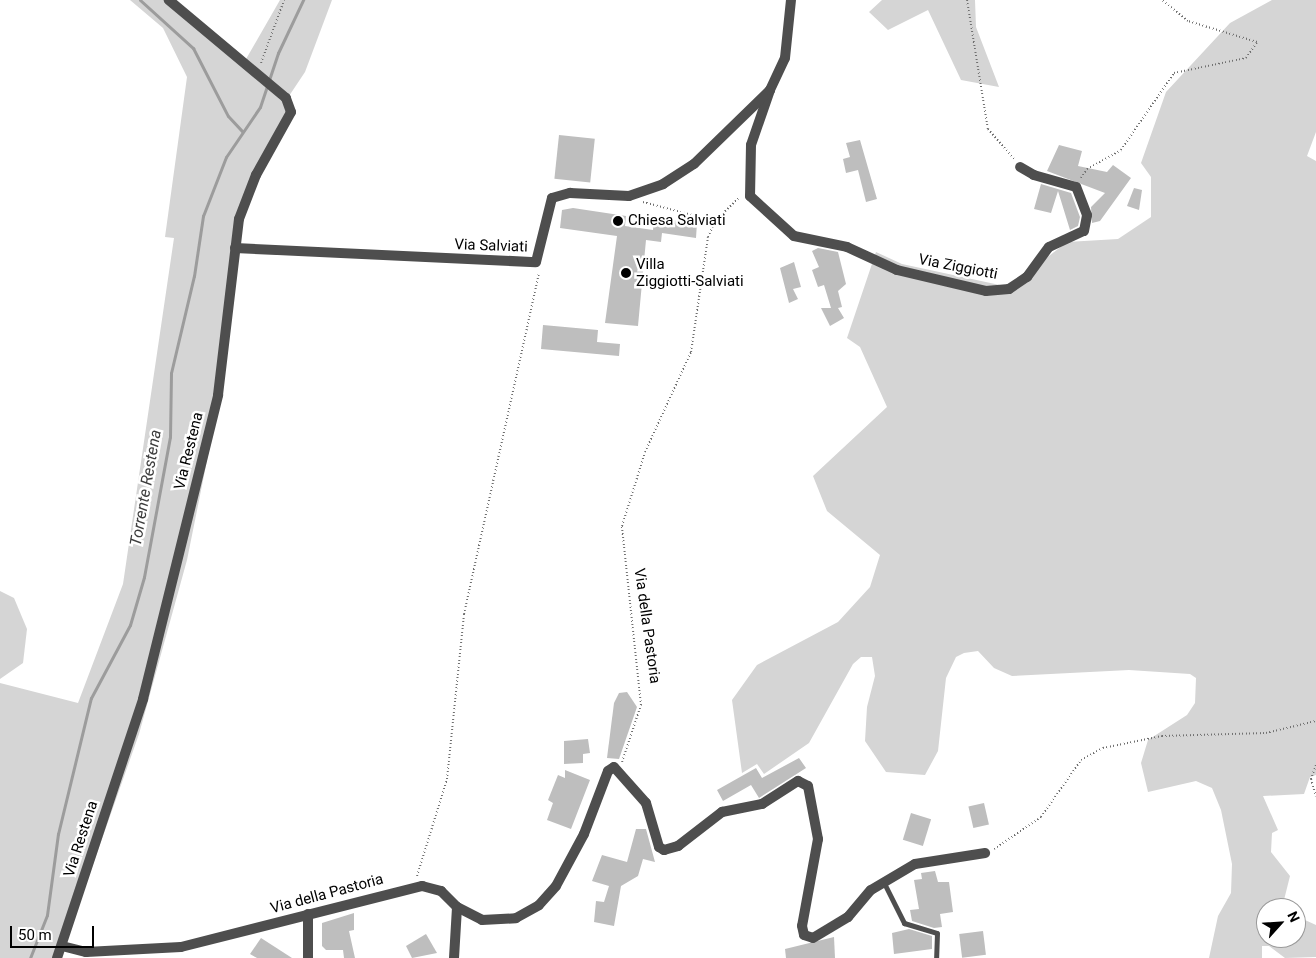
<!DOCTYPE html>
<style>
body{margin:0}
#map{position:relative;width:1316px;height:958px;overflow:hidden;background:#fff;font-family:Roboto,sans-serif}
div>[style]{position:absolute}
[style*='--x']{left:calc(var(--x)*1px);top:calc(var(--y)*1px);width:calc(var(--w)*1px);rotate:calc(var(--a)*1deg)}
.green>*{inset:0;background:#d5d5d5}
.stream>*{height:3px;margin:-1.5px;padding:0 1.5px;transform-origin:1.5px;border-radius:1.5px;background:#9c9c9c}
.building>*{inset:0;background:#bebebe;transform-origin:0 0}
.path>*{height:2px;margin-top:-1px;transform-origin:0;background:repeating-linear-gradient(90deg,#707070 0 1px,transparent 0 3.5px)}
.service>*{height:5px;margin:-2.5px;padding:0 2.5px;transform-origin:2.5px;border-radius:2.5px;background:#4e4e4e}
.minor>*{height:10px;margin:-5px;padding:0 5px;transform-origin:5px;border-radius:5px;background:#4e4e4e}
.tertiary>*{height:10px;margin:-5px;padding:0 5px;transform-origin:5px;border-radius:5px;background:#4e4e4e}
.dots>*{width:14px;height:14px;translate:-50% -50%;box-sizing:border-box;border:2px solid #fff;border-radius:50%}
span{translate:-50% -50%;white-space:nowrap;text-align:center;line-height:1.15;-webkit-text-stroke:5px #fff;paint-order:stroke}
.poi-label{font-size:15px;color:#000}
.left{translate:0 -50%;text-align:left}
.street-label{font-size:15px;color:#000}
.water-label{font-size:16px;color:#3d3d3d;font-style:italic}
.north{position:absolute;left:1256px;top:898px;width:50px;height:50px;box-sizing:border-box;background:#fff;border:1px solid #999;border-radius:50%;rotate:64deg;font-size:14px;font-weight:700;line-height:20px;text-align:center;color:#000}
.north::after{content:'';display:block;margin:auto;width:18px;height:22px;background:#000;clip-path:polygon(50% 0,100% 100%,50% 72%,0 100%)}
.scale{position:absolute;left:10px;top:926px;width:84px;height:22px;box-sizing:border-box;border:2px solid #000;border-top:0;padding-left:6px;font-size:15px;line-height:18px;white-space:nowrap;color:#000;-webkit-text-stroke:4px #fff;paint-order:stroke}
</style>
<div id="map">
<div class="green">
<div style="clip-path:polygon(130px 0,169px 0,242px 66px,280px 0,332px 0,305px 72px,287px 99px,292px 113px,243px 206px,218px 406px,187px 560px,139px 734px,60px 958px,0 958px,0 683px,78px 703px,123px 584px,174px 238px,165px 237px,187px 77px,163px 28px)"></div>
<div style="clip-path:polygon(882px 0,975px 0,976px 27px,999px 87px,961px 80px,928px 10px,888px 30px,869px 12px)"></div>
<div style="clip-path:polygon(1272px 0,1316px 0,1316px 132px,1307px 156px,1316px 161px,1316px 775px,1310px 777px,1304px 794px,1263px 796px,1278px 830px,1272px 833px,1271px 852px,1290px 876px,1282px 908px,1266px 908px,1266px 938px,1296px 938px,1296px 919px,1305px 920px,1316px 925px,1316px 957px,1285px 958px,1269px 946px,1262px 946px,1262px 958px,1209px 958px,1218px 916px,1231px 893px,1232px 864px,1221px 810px,1212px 788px,1196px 781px,1148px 792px,1141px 763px,1148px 740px,1187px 715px,1195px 703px,1196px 678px,1190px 674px,1129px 670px,1012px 676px,994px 668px,978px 651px,964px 653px,956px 657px,946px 678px,938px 751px,925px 775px,886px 772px,865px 741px,867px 707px,875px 676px,872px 657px,861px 657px,853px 664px,809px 743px,764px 774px,757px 764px,742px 773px,732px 700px,757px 665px,838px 622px,870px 587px,880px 555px,827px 511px,813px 476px,887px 407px,860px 347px,847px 338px,876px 252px,902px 264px,1009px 287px,1067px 242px,1118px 239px,1151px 217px,1151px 177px,1141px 163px,1166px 92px,1230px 23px)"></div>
<div style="clip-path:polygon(0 591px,14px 598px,27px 629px,23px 663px,0 679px)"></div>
</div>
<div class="stream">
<div style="--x:140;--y:0;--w:72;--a:42.2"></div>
<div style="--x:193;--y:48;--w:76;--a:62.8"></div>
<div style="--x:228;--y:116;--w:21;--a:47"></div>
<div style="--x:30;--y:958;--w:46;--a:-68.4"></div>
<div style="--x:47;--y:915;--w:82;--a:-82.3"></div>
<div style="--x:58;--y:834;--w:140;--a:-76.4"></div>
<div style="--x:91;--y:698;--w:83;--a:-61.9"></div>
<div style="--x:130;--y:625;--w:50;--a:-73.7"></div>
<div style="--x:144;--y:577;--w:142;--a:-79.5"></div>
<div style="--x:170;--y:437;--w:64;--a:-89.1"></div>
<div style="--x:171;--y:373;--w:100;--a:-76.7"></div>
<div style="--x:194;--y:276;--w:61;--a:-81.5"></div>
<div style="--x:203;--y:216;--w:63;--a:-68.7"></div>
<div style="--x:226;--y:157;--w:60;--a:-55.8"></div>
<div style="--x:260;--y:107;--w:57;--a:-71.6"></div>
<div style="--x:278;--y:53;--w:59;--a:-64.7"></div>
</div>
<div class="building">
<div style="left:559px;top:135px;width:36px;height:44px;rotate:6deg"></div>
<div style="clip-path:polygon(860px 140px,877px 199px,866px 202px,858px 170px,846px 173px,843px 159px,850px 157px,846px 143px)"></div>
<div style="clip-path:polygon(1059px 145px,1082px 151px,1078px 166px,1107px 172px,1113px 165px,1131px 178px,1100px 221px,1092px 223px,1091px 207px,1105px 193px,1047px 171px)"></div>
<div style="clip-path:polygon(1041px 184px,1071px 193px,1080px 217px,1078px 226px,1070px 230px,1058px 191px,1051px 213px,1034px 209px)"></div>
<div style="clip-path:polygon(1134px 188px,1142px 190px,1139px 210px,1127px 206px)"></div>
<div style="clip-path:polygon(573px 208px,626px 216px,625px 226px,653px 230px,654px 218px,697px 223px,696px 238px,662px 233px,661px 242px,646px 240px,638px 326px,605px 323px,617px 236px,560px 228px,562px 210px)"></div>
<div style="clip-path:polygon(818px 248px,838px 252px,846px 284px,838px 291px,842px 307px,838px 308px,844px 318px,830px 326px,821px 308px,831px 308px,824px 285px,818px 287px,812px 270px,819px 267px,812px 251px)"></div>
<div style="clip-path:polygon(794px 262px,801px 287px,793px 289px,798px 299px,789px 303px,780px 268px)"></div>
<div style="clip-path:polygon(543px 325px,598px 330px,597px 342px,620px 344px,619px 356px,541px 349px)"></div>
<div style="clip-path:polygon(627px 692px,637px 707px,619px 759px,607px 758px,614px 703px,619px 693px)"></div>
<div style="clip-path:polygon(588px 739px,590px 753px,583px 754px,583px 763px,564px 764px,564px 741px)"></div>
<div style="clip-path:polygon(799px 758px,806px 768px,759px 798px,751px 785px,723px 801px,717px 790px,756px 768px,762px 778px)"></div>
<div style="clip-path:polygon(565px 770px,590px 780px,571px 829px,547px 820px,553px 803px,548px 800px,558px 775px,565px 778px)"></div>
<div style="left:984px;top:803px;width:22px;height:16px;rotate:77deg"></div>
<div style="left:911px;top:813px;width:21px;height:28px;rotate:17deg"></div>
<div style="clip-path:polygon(636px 829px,646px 829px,655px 862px,643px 859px,638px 876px,621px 886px,614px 926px,594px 922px,596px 901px,604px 902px,609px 886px,592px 881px,602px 855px,627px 862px)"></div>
<div style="clip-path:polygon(935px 871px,938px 882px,949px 882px,953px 912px,940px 914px,942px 927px,934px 928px,912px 921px,910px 910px,919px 909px,914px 880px,922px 879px,921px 873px)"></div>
<div style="clip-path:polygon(354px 913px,354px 930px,349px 931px,355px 958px,344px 958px,343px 950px,326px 950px,322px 946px,322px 923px)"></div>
<div style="clip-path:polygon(909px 929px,932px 936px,932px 949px,894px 954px,892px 933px)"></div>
<div style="left:983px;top:931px;width:24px;height:24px;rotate:83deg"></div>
<div style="clip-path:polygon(426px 934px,437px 953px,412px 958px,406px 946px)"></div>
<div style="clip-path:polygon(834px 937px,835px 958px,786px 958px,785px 949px)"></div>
<div style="clip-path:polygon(261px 938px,275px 947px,292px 958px,257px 958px,250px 954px)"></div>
</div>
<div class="path">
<div style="--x:967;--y:0;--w:131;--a:80.8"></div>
<div style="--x:988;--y:129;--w:40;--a:49"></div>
<div style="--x:261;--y:63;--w:67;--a:-69.9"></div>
<div style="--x:1081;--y:178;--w:11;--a:-56"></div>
<div style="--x:1087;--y:169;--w:39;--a:-29"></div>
<div style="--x:1121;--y:150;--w:93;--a:-55.5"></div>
<div style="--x:1174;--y:73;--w:74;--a:-11.8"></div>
<div style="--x:1246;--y:58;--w:19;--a:-55"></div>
<div style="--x:1257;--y:42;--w:72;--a:-163.1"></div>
<div style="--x:1188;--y:21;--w:33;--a:-141"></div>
<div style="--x:643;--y:202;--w:74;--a:14.8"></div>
<div style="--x:622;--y:762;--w:60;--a:-71.6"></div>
<div style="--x:641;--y:705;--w:180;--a:-96.1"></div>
<div style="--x:622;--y:526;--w:77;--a:-72.7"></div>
<div style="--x:645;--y:452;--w:110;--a:-65.3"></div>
<div style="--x:691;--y:352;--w:116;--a:-81.6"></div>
<div style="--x:708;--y:237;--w:17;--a:-66"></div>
<div style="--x:715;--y:221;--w:33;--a:-44"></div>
<div style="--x:1316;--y:765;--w:15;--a:110"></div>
<div style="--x:1311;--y:779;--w:18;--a:74"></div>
<div style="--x:994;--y:849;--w:57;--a:-34.2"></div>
<div style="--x:1041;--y:817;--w:70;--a:-54.9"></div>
<div style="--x:1081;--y:760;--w:25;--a:-29"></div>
<div style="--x:1103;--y:748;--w:60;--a:-11.5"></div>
<div style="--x:1162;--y:736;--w:104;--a:-1.7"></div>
<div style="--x:1266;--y:733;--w:51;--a:-13.5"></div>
<div style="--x:417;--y:876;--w:102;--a:-72.8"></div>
<div style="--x:447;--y:779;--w:166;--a:-84.1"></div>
<div style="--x:464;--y:614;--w:350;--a:-77.6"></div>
</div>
<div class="service">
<div style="--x:884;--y:883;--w:45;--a:63.4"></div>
<div style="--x:904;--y:923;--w:34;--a:17"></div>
<div style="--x:937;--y:933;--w:25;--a:92"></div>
</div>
<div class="minor">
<div style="--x:770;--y:90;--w:58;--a:109.1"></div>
<div style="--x:751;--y:145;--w:51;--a:91.1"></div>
<div style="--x:750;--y:196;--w:59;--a:42.3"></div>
<div style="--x:794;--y:236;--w:54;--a:11.7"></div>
<div style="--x:847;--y:247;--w:55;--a:24.7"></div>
<div style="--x:897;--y:270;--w:91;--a:13.3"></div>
<div style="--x:986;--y:291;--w:23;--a:-5"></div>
<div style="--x:1009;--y:289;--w:22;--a:-34"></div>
<div style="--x:1027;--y:277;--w:37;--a:-54"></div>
<div style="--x:1049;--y:247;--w:38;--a:-25"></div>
<div style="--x:1084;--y:231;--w:16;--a:-79"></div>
<div style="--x:1087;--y:215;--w:30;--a:-111"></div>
<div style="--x:1076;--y:187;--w:44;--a:-164.1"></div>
<div style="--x:1034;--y:175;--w:16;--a:-150"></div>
<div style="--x:308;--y:914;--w:44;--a:90"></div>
<div style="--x:62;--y:946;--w:25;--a:14"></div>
<div style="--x:86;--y:952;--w:95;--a:-3"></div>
<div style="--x:181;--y:947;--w:249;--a:-14.2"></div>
<div style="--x:422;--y:886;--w:20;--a:15"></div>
<div style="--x:441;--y:891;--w:23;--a:45"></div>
<div style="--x:457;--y:907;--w:28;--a:27"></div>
<div style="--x:482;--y:920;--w:34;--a:-3"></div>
<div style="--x:516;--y:918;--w:26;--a:-29"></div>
<div style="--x:539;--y:905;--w:25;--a:-48"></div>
<div style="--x:556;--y:886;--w:59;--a:-61.7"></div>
<div style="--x:584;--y:834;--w:67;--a:-69.1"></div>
<div style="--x:608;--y:771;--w:7;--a:-34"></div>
<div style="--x:614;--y:767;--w:48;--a:48.4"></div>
<div style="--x:646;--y:803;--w:46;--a:73.5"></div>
<div style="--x:659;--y:847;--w:6;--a:31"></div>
<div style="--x:664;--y:850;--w:15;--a:-16"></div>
<div style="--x:678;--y:846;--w:56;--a:-37.7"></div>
<div style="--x:722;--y:812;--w:41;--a:-11.3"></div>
<div style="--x:762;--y:804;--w:43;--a:-32.6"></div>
<div style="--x:798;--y:781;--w:11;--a:27"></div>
<div style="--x:808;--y:786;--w:54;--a:79.3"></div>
<div style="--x:818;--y:839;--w:88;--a:100.4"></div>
<div style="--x:802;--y:926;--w:9;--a:77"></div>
<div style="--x:804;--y:935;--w:9;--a:18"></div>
<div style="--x:813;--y:938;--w:41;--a:-31"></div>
<div style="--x:848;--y:917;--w:35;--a:-50"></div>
<div style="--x:871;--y:890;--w:51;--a:-30.6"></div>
<div style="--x:915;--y:864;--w:71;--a:-8.9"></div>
<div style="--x:454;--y:958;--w:51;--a:-86.6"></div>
</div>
<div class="tertiary">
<div style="--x:235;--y:248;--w:301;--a:2.7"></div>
<div style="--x:536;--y:262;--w:66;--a:-76"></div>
<div style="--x:552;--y:198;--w:19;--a:-16"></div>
<div style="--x:570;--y:193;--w:59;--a:2.9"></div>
<div style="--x:629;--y:196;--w:36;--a:-19"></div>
<div style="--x:663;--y:184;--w:37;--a:-33"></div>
<div style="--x:694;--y:164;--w:106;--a:-44.2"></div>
<div style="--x:770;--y:90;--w:35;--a:-65"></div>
<div style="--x:785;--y:58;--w:58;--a:-84.1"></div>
<div style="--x:57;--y:958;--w:273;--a:-71.6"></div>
<div style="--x:143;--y:699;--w:313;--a:-76.1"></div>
<div style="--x:218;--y:395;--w:177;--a:-83.2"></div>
<div style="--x:239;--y:219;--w:47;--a:-68.9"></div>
<div style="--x:256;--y:175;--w:72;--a:-60.9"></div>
<div style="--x:291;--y:112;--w:15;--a:-110"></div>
<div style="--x:286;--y:98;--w:153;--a:-140.1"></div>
</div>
<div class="dots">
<div style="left:618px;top:221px;background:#000"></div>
<div style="left:626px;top:273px;background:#000"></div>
</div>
<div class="poi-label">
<span class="left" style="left:628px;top:221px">Chiesa Salviati</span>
<span class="left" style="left:636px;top:273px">Villa<br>Ziggiotti-Salviati</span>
</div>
<div class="street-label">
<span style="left:491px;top:246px;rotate:2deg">Via Salviati</span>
<span style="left:958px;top:267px;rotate:11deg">Via Ziggiotti</span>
<span style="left:189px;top:451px;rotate:-76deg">Via Restena</span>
<span style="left:647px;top:626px;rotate:82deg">Via della Pastoria</span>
<span style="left:81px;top:839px;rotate:-72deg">Via Restena</span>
<span style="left:327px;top:894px;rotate:-15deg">Via della Pastoria</span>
</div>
<div class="water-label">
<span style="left:146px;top:488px;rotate:-80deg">Torrente Restena</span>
</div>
<div class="north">N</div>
<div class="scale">50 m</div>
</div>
